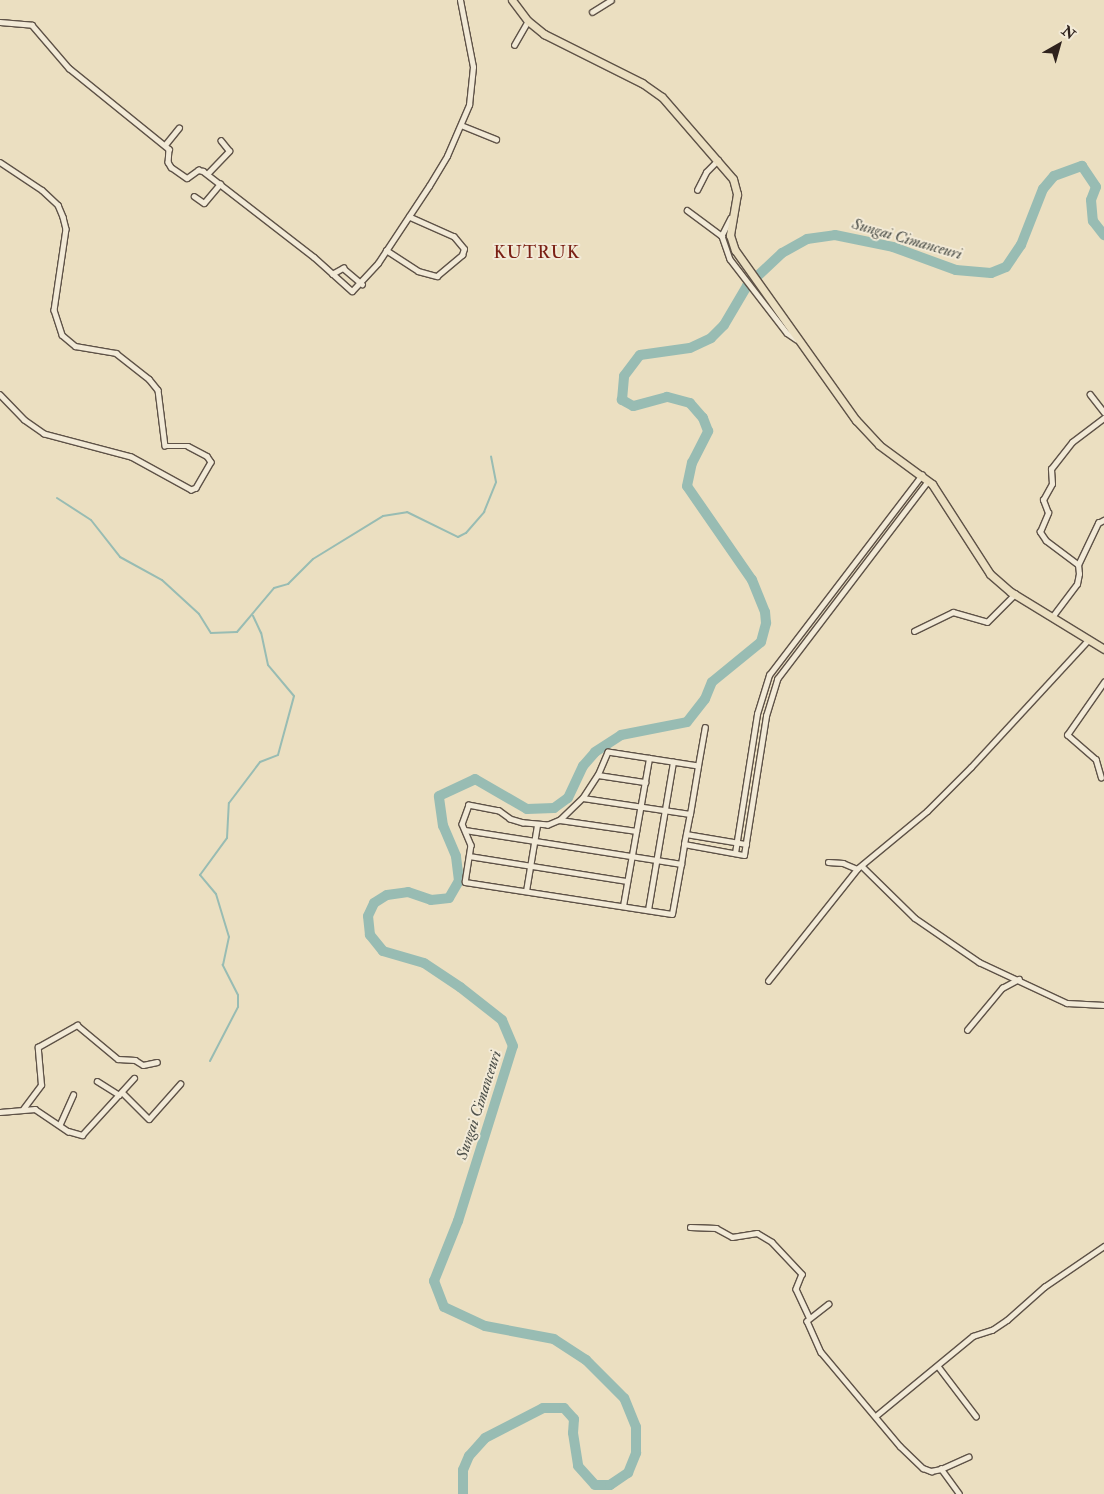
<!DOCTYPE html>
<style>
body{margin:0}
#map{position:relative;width:1104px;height:1494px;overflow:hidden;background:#ebdfc1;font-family:"IM FELL Double Pica",serif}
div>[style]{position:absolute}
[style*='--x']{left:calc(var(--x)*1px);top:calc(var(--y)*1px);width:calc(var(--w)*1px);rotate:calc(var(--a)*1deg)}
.stream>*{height:2px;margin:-1px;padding:0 1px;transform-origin:1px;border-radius:1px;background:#98bcb3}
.river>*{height:10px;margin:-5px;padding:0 5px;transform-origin:5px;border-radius:5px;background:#98bcb3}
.roads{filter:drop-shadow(1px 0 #5e5247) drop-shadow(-1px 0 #5e5247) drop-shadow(0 1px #5e5247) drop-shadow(0 -1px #5e5247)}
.minor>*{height:4.5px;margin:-2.25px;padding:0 2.25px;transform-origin:2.25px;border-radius:2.25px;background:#f2ead7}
.primary>*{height:7px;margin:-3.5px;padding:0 3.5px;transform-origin:3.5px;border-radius:3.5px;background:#ebdfc1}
span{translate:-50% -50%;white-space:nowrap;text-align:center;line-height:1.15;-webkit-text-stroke:4px #f2ead7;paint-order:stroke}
.water-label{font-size:16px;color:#4e514b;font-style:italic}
.quarter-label{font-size:18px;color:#7a1f14;letter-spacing:1px}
.north{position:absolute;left:1034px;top:20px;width:50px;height:50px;-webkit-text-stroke:4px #f2ead7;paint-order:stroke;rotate:38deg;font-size:14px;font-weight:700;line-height:20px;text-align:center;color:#2f231e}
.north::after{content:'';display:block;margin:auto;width:18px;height:22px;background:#2f231e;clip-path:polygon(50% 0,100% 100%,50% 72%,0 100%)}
</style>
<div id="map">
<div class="stream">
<div style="--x:57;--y:498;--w:40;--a:32.9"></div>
<div style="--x:91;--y:520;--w:47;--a:51.9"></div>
<div style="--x:120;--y:557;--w:48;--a:28.7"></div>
<div style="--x:162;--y:580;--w:50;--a:42.6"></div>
<div style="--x:199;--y:614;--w:22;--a:58"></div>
<div style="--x:211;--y:633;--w:26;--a:-2"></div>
<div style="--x:237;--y:632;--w:57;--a:-49.9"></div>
<div style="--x:274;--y:588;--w:15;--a:-16"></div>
<div style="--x:288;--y:584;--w:35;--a:-45"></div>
<div style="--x:313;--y:559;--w:82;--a:-31.6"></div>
<div style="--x:383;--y:516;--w:24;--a:-9"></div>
<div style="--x:407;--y:512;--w:57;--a:26.1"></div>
<div style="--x:458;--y:537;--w:9;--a:-27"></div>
<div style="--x:466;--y:533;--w:28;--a:-49"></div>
<div style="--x:484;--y:512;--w:32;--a:-68"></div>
<div style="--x:496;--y:482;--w:26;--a:-101"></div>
<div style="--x:210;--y:1061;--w:61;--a:-62.6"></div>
<div style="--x:238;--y:1007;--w:12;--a:-90"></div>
<div style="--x:238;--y:995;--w:34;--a:-117"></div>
<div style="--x:223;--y:965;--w:29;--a:-78"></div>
<div style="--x:229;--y:937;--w:45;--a:-106.8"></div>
<div style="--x:216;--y:894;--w:25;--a:-130"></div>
<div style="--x:200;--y:875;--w:46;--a:-53.9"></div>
<div style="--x:227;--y:838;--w:35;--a:-87"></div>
<div style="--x:229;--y:803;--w:51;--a:-52.9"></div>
<div style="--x:260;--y:762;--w:19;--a:-21"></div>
<div style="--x:278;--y:755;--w:61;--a:-74.8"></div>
<div style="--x:294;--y:696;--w:40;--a:-130"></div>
<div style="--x:268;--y:665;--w:33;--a:-102"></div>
<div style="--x:261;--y:633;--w:19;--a:-115"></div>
</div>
<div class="river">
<div style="--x:463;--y:1494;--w:24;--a:-90"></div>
<div style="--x:463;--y:1470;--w:15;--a:-67"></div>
<div style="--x:469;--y:1456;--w:24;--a:-48"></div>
<div style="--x:485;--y:1438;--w:65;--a:-27.3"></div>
<div style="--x:543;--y:1408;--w:21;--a:0"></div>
<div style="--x:564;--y:1408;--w:15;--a:48"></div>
<div style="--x:574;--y:1419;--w:14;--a:94"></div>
<div style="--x:573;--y:1433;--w:33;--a:81"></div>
<div style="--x:578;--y:1466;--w:25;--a:48"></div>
<div style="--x:595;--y:1485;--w:15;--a:0"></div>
<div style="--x:610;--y:1485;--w:22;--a:-34"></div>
<div style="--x:628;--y:1473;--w:22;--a:-68"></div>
<div style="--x:636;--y:1453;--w:26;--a:-90"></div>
<div style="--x:636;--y:1427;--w:31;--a:-112"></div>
<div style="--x:624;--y:1398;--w:54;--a:-135"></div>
<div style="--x:586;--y:1360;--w:38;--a:-147"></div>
<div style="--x:554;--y:1339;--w:70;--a:-169.3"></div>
<div style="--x:485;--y:1326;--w:45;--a:-155.1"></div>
<div style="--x:444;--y:1307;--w:28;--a:-111"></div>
<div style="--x:434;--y:1281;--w:65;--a:-68.2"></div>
<div style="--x:458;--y:1221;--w:183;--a:-72.6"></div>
<div style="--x:513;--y:1046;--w:28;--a:-113"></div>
<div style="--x:502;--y:1020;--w:53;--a:-141.8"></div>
<div style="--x:460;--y:987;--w:43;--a:-146.3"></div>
<div style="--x:424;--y:963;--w:43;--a:-163.7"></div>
<div style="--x:383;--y:951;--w:21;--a:-129"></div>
<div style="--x:370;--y:935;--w:19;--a:-96"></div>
<div style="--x:368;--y:916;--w:14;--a:-65"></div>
<div style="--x:374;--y:903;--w:15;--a:-32"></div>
<div style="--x:387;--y:895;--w:21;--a:-8"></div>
<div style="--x:408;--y:892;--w:24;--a:19"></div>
<div style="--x:431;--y:900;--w:18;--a:-6"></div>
<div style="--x:449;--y:898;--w:20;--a:-60"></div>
<div style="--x:459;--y:881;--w:25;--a:-97"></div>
<div style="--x:456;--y:856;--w:33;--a:-113"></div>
<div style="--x:443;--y:826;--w:30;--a:-98"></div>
<div style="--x:439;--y:796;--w:40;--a:-25"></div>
<div style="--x:475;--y:779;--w:60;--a:30"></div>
<div style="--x:527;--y:809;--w:27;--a:-2"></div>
<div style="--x:554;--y:808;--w:17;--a:-36"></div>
<div style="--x:568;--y:798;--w:35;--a:-65"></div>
<div style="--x:583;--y:766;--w:18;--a:-49"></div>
<div style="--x:595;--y:752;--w:31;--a:-33"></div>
<div style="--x:621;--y:735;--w:67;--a:-11.1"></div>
<div style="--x:687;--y:722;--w:29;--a:-52"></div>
<div style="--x:705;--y:699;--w:18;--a:-68"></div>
<div style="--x:712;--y:682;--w:63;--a:-39.2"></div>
<div style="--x:761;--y:642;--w:20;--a:-75"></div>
<div style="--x:766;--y:623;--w:11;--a:-95"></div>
<div style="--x:765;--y:612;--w:35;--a:-112"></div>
<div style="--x:752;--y:580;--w:114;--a:-124.7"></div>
<div style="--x:687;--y:486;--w:24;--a:-78"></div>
<div style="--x:692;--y:463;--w:36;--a:-63"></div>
<div style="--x:708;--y:431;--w:14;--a:-111"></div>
<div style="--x:703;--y:418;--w:20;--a:-131"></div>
<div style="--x:690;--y:403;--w:24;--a:-165"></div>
<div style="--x:667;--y:397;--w:35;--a:165"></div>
<div style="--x:633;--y:406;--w:13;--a:-151"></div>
<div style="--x:622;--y:400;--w:24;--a:-85"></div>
<div style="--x:624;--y:376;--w:26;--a:-53"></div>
<div style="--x:640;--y:355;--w:50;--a:-8"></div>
<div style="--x:690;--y:348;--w:23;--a:-25"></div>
<div style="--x:711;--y:338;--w:18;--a:-45"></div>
<div style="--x:724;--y:325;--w:45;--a:-59.5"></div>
<div style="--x:747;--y:286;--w:48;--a:-43.3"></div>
<div style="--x:782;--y:253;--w:29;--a:-29"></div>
<div style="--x:807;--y:239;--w:28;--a:-8"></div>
<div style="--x:835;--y:235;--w:59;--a:11.7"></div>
<div style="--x:893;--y:247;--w:67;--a:20.1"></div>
<div style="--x:956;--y:270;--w:35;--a:5"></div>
<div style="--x:991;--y:273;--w:16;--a:-22"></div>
<div style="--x:1006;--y:267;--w:27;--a:-56"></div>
<div style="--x:1021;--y:245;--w:60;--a:-68.6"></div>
<div style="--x:1043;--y:189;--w:17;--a:-50"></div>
<div style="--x:1054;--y:176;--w:30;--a:-20"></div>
<div style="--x:1082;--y:166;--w:25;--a:56"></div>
<div style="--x:1096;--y:187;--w:14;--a:111"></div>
<div style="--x:1091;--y:200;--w:21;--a:85"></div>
<div style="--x:1093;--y:221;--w:18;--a:52"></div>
</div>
<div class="roads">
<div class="minor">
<div style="--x:592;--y:12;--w:22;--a:-32"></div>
<div style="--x:0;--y:22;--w:32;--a:5"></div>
<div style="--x:32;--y:25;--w:57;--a:49.3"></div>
<div style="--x:69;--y:68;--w:129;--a:39"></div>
<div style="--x:169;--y:149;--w:13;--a:94"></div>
<div style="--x:168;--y:162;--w:6;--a:59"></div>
<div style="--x:171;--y:167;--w:19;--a:35"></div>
<div style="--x:187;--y:178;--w:14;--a:-36"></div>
<div style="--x:198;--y:170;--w:5;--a:11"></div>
<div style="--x:203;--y:171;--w:140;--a:37.8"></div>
<div style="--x:314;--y:257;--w:51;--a:41.8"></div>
<div style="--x:352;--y:291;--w:38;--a:-47"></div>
<div style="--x:378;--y:263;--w:92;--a:-56.5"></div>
<div style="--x:429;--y:186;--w:35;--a:-59"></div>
<div style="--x:447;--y:156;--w:56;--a:-66.7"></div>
<div style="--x:469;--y:105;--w:38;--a:-84"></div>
<div style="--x:473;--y:67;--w:68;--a:-101"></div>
<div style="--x:514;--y:45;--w:28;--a:-60"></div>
<div style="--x:461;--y:125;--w:38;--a:22"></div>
<div style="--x:165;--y:145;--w:22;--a:-51"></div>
<div style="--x:0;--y:162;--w:50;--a:33.7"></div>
<div style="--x:42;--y:190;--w:22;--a:43"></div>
<div style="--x:58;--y:205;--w:13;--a:67"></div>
<div style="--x:63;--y:217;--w:12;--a:76"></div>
<div style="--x:66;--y:229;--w:82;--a:98.4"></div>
<div style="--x:54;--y:310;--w:26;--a:72"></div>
<div style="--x:62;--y:335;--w:17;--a:40"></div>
<div style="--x:75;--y:346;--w:42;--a:9.7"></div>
<div style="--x:116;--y:353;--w:42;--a:38.2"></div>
<div style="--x:149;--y:379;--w:14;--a:51"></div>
<div style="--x:158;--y:390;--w:56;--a:82.9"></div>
<div style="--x:165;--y:446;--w:23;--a:0"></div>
<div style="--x:188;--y:446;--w:21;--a:28"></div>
<div style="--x:207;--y:456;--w:7;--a:56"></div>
<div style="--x:211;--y:462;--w:30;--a:120"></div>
<div style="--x:196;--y:488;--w:5;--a:158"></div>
<div style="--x:191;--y:490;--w:68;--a:-151.2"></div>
<div style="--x:131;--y:457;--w:90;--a:-165.2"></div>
<div style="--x:44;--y:434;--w:24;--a:-145"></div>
<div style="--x:24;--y:420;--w:35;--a:-134"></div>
<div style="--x:207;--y:174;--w:32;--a:-46"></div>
<div style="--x:229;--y:151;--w:13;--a:-129"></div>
<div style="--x:697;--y:190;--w:20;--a:-63"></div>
<div style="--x:706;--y:172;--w:17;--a:-45"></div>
<div style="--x:194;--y:196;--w:12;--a:35"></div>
<div style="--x:204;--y:203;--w:25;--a:-50"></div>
<div style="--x:687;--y:210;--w:44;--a:36.6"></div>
<div style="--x:731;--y:218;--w:20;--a:117"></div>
<div style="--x:722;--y:236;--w:24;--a:71"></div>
<div style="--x:730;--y:259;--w:93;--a:52.4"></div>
<div style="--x:787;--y:333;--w:11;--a:34"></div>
<div style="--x:386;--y:250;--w:38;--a:33"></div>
<div style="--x:418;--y:271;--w:20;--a:15"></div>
<div style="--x:437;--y:276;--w:33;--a:-40"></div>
<div style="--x:462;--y:255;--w:6;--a:-72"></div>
<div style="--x:464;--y:249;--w:16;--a:-130"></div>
<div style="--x:454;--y:237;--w:49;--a:-156"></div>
<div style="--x:332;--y:274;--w:13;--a:-29"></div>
<div style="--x:343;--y:268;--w:25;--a:40"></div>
<div style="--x:1090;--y:394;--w:23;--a:52"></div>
<div style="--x:1078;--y:565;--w:47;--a:-64.5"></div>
<div style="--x:1098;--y:523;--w:7;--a:-27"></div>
<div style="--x:1052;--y:617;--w:41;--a:-52.9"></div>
<div style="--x:1077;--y:584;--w:10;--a:-79"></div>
<div style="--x:1079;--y:574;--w:9;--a:-96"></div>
<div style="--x:1078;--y:565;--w:40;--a:-143"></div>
<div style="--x:1046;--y:541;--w:11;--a:-124"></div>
<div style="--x:1040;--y:532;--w:21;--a:-67"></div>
<div style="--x:1048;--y:513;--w:14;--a:-111"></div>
<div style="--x:1043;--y:500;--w:18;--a:-61"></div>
<div style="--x:1052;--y:484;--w:15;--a:-94"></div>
<div style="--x:1051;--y:469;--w:34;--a:-52"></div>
<div style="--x:1072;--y:442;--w:40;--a:-37"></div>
<div style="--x:914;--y:631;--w:43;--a:-26"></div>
<div style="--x:953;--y:612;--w:35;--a:16"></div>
<div style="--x:987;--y:622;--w:40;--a:-45"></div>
<div style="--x:698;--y:766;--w:91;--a:-171.2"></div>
<div style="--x:608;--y:752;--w:25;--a:113"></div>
<div style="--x:598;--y:775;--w:27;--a:123"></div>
<div style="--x:583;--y:798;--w:32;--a:136"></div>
<div style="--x:560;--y:820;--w:13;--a:157"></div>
<div style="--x:548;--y:825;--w:25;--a:-175"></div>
<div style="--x:523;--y:823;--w:14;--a:-163"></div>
<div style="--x:510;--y:819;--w:14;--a:-144"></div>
<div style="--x:499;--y:811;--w:31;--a:-169"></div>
<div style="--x:469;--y:805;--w:20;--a:110"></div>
<div style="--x:462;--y:824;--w:23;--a:67"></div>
<div style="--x:471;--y:845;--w:37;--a:99"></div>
<div style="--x:465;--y:882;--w:209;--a:8.8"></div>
<div style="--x:672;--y:914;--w:51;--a:-79.8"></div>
<div style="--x:681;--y:864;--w:20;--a:-81"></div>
<div style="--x:684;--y:844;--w:31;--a:-79"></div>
<div style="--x:690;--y:814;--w:49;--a:-80.5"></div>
<div style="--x:698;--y:766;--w:39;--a:-80"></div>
<div style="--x:598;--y:775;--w:48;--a:8.5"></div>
<div style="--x:1101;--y:778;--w:19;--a:-106"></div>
<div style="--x:1096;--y:760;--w:38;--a:-139"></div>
<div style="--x:1067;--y:735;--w:65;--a:-55.1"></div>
<div style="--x:583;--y:798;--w:108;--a:8.5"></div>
<div style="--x:560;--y:820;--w:77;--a:8.2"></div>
<div style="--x:465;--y:830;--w:219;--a:8.9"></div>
<div style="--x:686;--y:834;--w:61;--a:9.5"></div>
<div style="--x:684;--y:844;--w:61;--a:10.4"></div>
<div style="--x:744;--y:855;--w:141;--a:-81"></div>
<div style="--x:766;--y:716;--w:39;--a:-73"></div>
<div style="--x:777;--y:679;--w:249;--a:-52.7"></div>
<div style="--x:735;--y:853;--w:141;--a:-81"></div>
<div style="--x:757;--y:714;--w:41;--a:-72.9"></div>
<div style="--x:769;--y:675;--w:252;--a:-52.6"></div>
<div style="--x:469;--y:856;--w:160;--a:9"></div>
<div style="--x:828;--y:862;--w:15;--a:4"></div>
<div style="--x:843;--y:863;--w:15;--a:23"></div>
<div style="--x:862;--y:866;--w:74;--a:44.5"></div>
<div style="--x:915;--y:918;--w:78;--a:34.5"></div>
<div style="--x:979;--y:962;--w:97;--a:25"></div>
<div style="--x:1067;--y:1003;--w:37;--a:3"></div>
<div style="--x:526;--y:891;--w:67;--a:-80.5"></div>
<div style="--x:623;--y:906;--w:150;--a:-80"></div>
<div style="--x:648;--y:910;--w:150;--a:-80.4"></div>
<div style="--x:768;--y:981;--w:143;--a:-51.5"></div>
<div style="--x:857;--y:869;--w:91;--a:-39.6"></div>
<div style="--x:927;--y:811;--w:62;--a:-45"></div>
<div style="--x:971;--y:767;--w:173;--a:-47.3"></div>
<div style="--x:967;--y:1030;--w:55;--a:-50.2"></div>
<div style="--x:1002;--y:988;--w:19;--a:-28"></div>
<div style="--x:97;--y:1081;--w:26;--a:32"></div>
<div style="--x:122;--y:1092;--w:38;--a:45"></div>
<div style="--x:149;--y:1119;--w:47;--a:-48.5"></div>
<div style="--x:23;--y:1109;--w:30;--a:-53"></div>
<div style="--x:41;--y:1085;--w:38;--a:-95"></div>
<div style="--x:38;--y:1047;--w:45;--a:-29.4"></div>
<div style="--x:77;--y:1025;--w:53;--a:39.7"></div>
<div style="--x:118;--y:1059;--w:17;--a:3"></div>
<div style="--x:135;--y:1060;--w:9;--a:32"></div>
<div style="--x:143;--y:1065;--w:14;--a:-12"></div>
<div style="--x:0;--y:1112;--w:35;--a:-5"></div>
<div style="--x:35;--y:1109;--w:40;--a:34"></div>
<div style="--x:68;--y:1131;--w:15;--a:16"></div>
<div style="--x:82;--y:1135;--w:77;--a:-47.6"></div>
<div style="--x:60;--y:1124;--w:32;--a:-66"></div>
<div style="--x:690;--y:1227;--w:26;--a:2"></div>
<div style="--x:716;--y:1228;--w:18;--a:29"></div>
<div style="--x:732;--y:1237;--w:25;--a:-9"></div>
<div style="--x:757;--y:1233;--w:17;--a:31"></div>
<div style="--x:772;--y:1242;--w:44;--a:46.8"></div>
<div style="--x:802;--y:1274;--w:16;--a:112"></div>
<div style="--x:796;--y:1289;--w:31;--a:65"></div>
<div style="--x:829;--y:1304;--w:28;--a:142"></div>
<div style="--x:807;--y:1321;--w:34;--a:66"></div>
<div style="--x:821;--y:1352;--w:123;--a:50"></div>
<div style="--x:900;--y:1446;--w:32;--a:44"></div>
<div style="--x:923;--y:1468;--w:9;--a:21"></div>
<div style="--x:931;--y:1471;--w:10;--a:-11"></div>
<div style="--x:938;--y:1366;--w:63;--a:52.8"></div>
<div style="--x:877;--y:1415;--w:124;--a:-39.5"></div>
<div style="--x:973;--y:1336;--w:20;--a:-18"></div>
<div style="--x:992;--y:1330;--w:18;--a:-34"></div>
<div style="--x:1007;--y:1320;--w:50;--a:-41.7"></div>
<div style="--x:1044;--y:1287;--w:73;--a:-34.3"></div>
<div style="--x:959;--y:1494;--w:31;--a:-126"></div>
<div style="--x:941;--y:1469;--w:30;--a:-24"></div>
</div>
<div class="primary">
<div style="--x:512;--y:0;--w:26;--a:53"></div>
<div style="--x:528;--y:21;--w:21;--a:39"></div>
<div style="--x:544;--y:34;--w:110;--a:26.6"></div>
<div style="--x:642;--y:83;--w:24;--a:35"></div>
<div style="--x:662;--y:97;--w:108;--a:49.1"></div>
<div style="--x:733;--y:179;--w:16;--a:75"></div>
<div style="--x:737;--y:194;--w:42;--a:99.7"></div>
<div style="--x:730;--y:235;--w:16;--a:72"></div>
<div style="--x:735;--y:250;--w:209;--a:54.6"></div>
<div style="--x:856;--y:420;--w:34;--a:47"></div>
<div style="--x:879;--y:445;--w:66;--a:36.3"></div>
<div style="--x:932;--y:484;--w:107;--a:57.2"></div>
<div style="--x:990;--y:574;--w:28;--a:41"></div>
<div style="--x:1011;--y:592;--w:109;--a:31.5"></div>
</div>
</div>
<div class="water-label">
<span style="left:907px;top:239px;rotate:16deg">Sungai Cimanceuri</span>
<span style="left:479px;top:1105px;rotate:-72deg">Sungai Cimanceuri</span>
</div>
<div class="quarter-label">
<span style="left:537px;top:253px">KUTRUK</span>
</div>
<div class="north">N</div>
</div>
